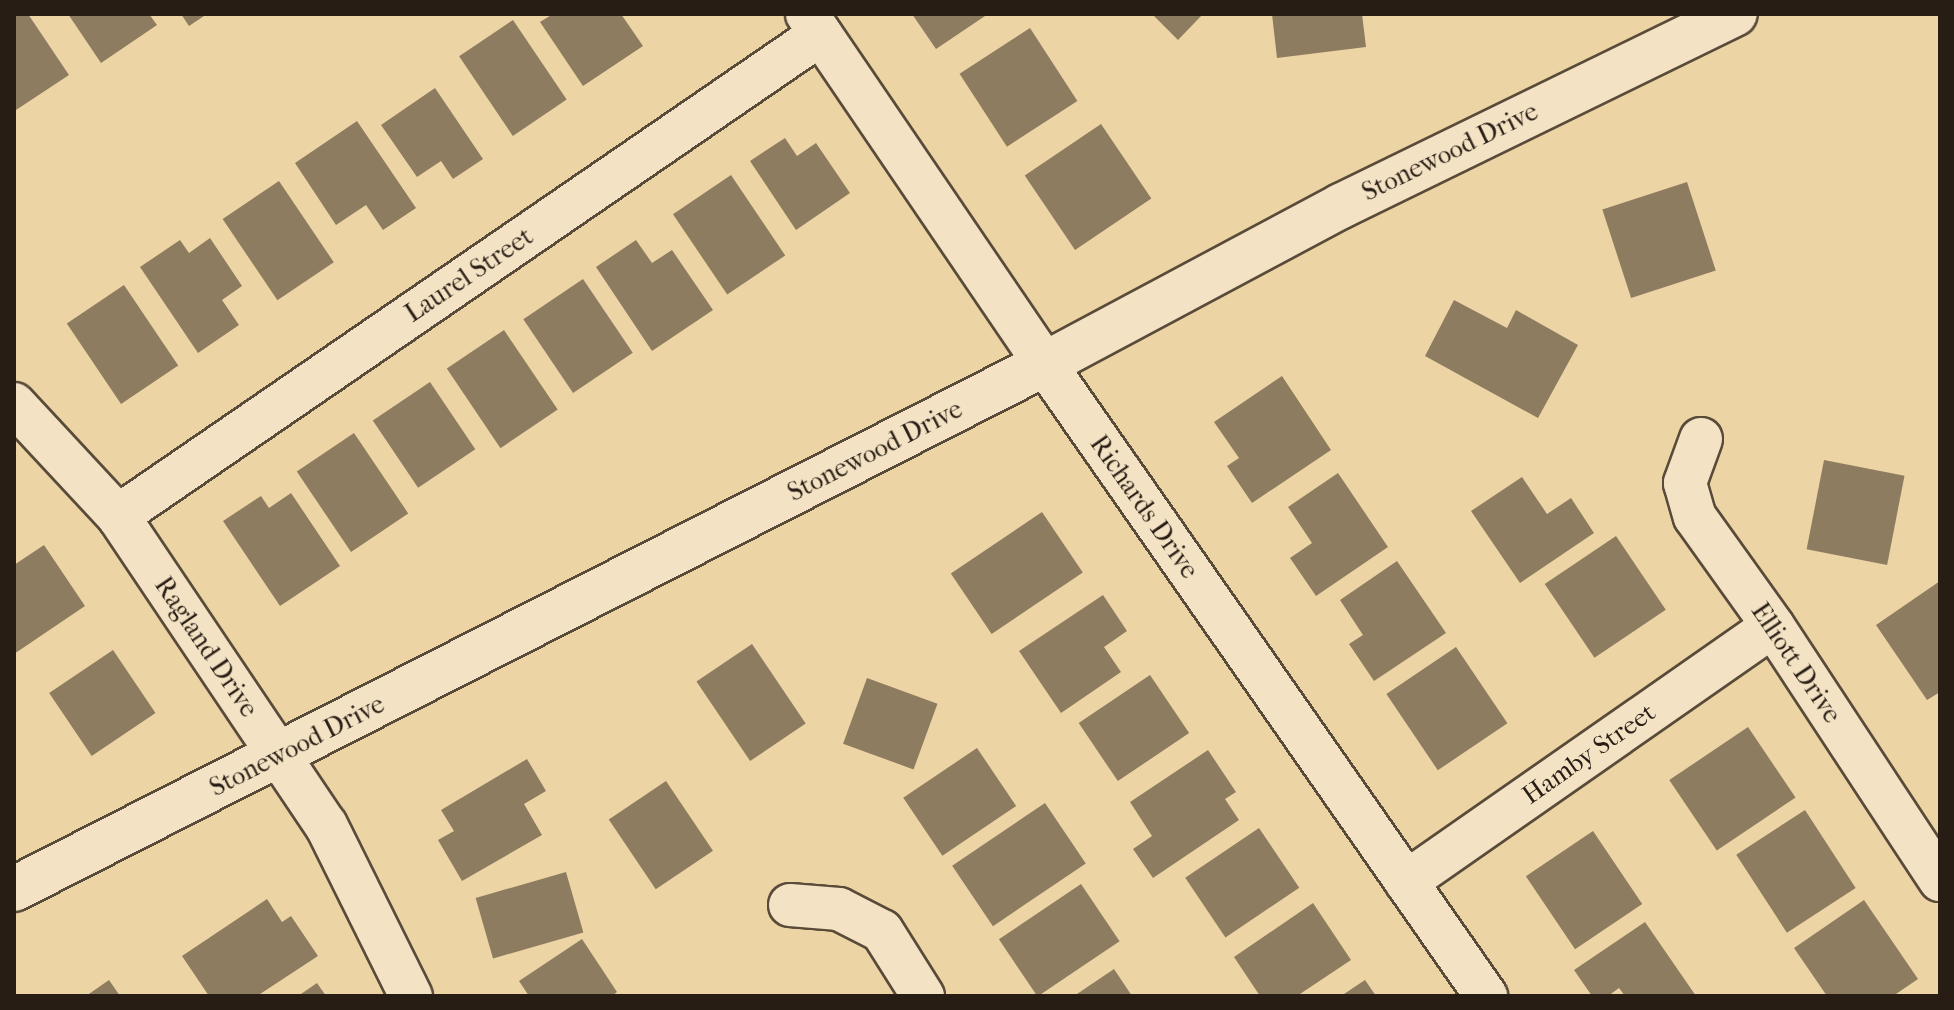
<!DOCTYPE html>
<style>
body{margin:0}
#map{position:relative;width:1954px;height:1010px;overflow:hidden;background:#edd4a5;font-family:"IM FELL French Canon",serif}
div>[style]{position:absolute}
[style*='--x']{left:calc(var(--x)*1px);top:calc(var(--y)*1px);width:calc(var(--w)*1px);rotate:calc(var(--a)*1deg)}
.building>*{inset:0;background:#8e7c60;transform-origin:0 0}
.roads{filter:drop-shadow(2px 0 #594b39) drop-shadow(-2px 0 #594b39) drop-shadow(0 2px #594b39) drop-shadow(0 -2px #594b39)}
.minor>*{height:42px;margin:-21px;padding:0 21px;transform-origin:21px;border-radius:21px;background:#f3e3c4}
.tertiary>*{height:44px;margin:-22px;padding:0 22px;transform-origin:22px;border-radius:22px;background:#f3e3c4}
span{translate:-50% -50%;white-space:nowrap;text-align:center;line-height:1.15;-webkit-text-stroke:8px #f3e3c4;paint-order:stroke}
.street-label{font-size:26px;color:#281d15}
.frame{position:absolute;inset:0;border:16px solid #281d15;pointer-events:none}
</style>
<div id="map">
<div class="building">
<div style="clip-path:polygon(14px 14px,28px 14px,69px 75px,16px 110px)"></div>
<div style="clip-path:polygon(68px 14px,149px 14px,157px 25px,101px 63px)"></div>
<div style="clip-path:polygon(181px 14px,207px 14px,189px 26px)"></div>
<div style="clip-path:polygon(553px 14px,621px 14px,643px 46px,583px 86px,540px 22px)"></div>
<div style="clip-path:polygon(912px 14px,988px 14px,936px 49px)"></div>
<div style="clip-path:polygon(1152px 14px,1203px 14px,1178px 40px)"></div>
<div style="clip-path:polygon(1272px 14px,1362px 14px,1366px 47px,1277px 58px)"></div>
<div style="left:513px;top:20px;width:96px;height:65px;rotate:56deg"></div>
<div style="left:1030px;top:28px;width:87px;height:84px;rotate:57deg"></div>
<div style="clip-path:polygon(435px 88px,483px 159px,453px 179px,441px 161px,417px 177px,381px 125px)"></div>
<div style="clip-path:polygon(357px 121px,416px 208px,383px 230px,366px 205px,336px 225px,295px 163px)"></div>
<div style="left:1101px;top:124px;width:90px;height:92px;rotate:56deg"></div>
<div style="clip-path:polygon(785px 138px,797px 156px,816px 143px,850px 193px,796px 230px,750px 161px)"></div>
<div style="left:731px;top:175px;width:97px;height:70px;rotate:56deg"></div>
<div style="left:279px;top:181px;width:98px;height:68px;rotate:56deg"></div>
<div style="left:1687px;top:182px;width:93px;height:89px;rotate:72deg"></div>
<div style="clip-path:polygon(210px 238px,242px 286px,222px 300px,239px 325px,198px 353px,140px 267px,180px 240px,189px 253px)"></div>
<div style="clip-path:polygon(636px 240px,652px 263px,672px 250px,713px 310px,652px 351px,596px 267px)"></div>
<div style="left:583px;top:279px;width:89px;height:72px;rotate:56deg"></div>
<div style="left:124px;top:285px;width:97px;height:69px;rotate:56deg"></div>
<div style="clip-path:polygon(1454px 300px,1507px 328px,1516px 310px,1578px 345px,1538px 418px,1425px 356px)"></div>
<div style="left:504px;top:330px;width:96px;height:69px;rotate:56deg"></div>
<div style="clip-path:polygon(1282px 376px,1331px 450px,1252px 503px,1227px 466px,1239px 458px,1214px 422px)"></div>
<div style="left:430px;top:382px;width:81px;height:69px;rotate:56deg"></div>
<div style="left:354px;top:433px;width:97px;height:69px;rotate:56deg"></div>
<div style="left:1824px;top:460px;width:82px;height:91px;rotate:11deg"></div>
<div style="clip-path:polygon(1338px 473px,1388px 547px,1316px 596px,1290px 558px,1312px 543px,1288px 507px)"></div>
<div style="clip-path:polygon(1522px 477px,1547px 514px,1571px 498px,1594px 533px,1520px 583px,1471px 511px)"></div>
<div style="clip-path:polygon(291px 493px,340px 566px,280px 606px,223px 521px,261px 496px,269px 508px)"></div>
<div style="left:1042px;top:512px;width:73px;height:110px;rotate:56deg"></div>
<div style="left:1616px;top:536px;width:89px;height:86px;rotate:56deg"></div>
<div style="clip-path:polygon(44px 545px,85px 606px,14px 654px,14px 565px)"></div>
<div style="clip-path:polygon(1397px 561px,1446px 633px,1374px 681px,1349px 644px,1363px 635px,1340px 600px)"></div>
<div style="clip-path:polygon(1940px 581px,1940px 692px,1927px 700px,1876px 625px)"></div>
<div style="clip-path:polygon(1103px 595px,1127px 631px,1104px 647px,1121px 672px,1061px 713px,1019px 651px)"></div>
<div style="left:752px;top:644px;width:96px;height:67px;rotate:56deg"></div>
<div style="left:1456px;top:647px;width:92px;height:84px;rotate:56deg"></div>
<div style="left:113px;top:650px;width:76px;height:77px;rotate:56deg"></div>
<div style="left:1150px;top:675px;width:70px;height:86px;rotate:56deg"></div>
<div style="left:867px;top:678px;width:75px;height:70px;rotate:20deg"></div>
<div style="left:1748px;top:727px;width:85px;height:95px;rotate:56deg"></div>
<div style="left:977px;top:748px;width:70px;height:89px;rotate:56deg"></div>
<div style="clip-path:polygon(1208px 750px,1236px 792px,1225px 799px,1239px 820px,1153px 878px,1133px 849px,1152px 836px,1130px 802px)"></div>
<div style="clip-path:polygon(527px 759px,546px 791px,524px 804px,542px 835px,462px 881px,438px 840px,454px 831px,441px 810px)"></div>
<div style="left:666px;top:781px;width:84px;height:69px;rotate:56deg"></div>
<div style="left:1045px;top:803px;width:73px;height:112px;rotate:56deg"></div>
<div style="left:1805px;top:810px;width:93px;height:82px;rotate:57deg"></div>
<div style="left:1259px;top:828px;width:72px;height:89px;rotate:56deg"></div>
<div style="left:1593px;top:831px;width:88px;height:81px;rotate:56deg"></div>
<div style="left:566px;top:872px;width:63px;height:94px;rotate:74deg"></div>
<div style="left:1081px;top:884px;width:69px;height:99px;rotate:56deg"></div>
<div style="clip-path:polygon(267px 899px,282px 922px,291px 916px,318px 956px,257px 996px,209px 996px,182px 956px)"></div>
<div style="clip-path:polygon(1864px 900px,1918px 979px,1893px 996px,1827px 996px,1794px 948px)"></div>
<div style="clip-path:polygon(1313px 903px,1351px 960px,1297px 996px,1260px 996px,1234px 957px)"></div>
<div style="clip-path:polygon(1645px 922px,1696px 996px,1625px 996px,1619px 988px,1608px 996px,1592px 996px,1574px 970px)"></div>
<div style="clip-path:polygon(582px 939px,617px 992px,612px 996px,529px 996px,519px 981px)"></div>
<div style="clip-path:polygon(1114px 969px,1132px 996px,1074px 996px)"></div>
<div style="clip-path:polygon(109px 980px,120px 996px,86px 996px)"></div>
<div style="clip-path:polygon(1365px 980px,1376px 996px,1341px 996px)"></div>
<div style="clip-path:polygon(317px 983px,326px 996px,298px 996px)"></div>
</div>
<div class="roads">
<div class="minor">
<div style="--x:807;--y:14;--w:423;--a:55.8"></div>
<div style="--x:1045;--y:364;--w:771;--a:55.09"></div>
<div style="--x:14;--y:404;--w:153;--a:47.1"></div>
<div style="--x:118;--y:516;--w:372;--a:56.1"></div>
<div style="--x:326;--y:825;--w:191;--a:63.6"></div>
<div style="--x:1701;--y:439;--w:47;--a:110"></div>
<div style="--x:1685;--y:483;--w:35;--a:74"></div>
<div style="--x:1695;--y:517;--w:134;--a:54.4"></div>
<div style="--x:1773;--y:626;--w:304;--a:56.7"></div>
<div style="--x:118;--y:516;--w:852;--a:-34.44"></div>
<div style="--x:1406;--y:882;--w:447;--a:-34.9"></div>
<div style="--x:790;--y:905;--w:49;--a:4.7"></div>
<div style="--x:839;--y:909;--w:48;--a:27.1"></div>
<div style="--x:882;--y:931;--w:77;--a:57.8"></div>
</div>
<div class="tertiary">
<div style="--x:14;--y:889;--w:1157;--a:-26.99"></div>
<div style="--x:1045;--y:364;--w:336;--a:-28.1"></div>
<div style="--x:1341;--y:206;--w:438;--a:-26"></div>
</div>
</div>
<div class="street-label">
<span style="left:1450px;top:152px;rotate:-26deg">Stonewood Drive</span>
<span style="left:469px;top:275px;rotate:-34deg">Laurel Street</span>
<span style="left:875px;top:451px;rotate:-27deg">Stonewood Drive</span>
<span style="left:1144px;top:507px;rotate:55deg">Richards Drive</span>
<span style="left:206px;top:647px;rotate:56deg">Ragland Drive</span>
<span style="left:1796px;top:663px;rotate:56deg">Elliott Drive</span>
<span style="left:297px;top:746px;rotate:-27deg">Stonewood Drive</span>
<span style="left:1589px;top:754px;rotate:-35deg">Hamby Street</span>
</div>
<div class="frame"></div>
</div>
